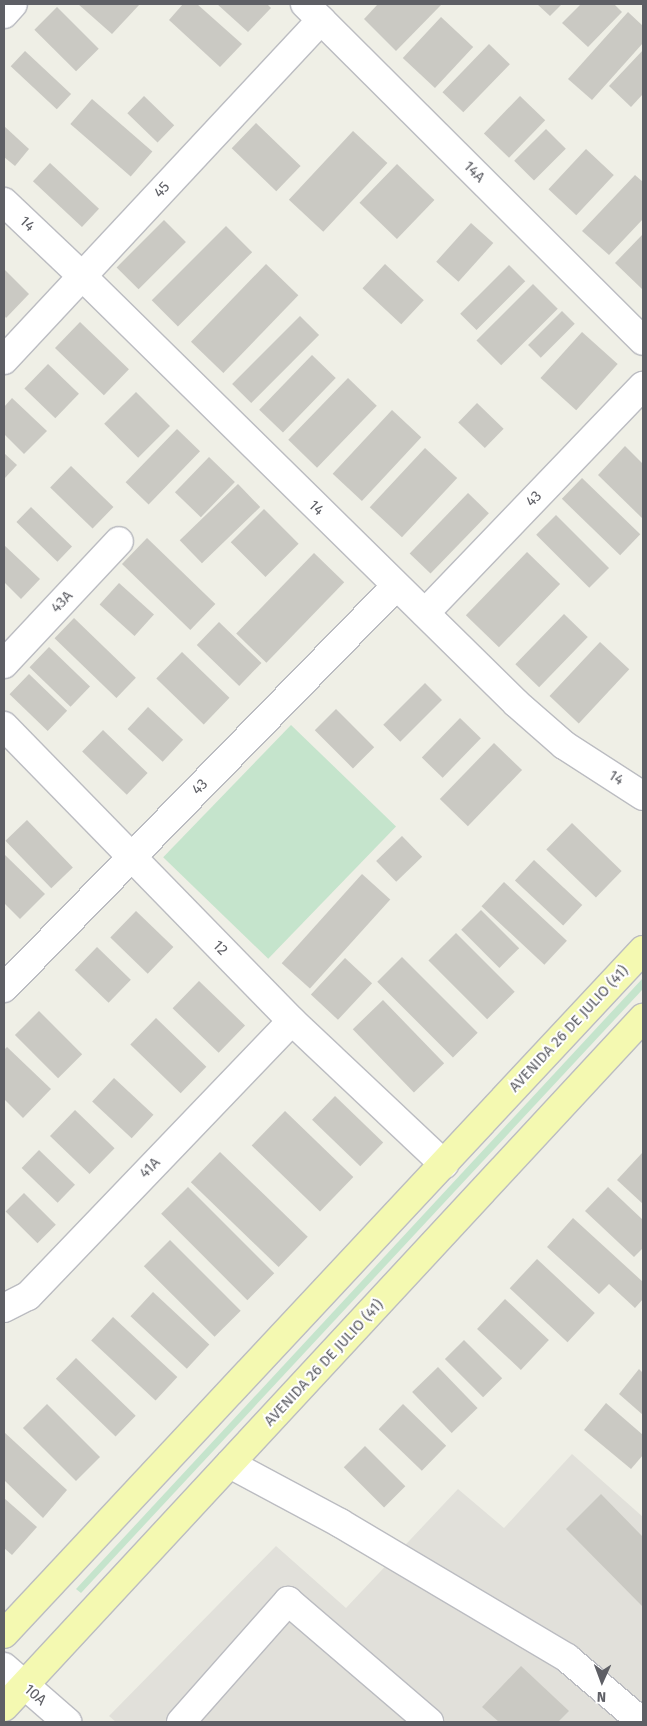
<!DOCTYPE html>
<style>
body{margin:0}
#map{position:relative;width:647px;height:1726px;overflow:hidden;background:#efefe6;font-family:"Fira Sans",sans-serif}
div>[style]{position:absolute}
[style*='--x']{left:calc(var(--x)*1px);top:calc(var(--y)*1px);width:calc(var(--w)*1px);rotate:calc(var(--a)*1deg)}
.industrial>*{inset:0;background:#e1e0da}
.green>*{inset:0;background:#c5e4cc;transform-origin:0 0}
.building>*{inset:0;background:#cac9c3;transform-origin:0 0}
.roads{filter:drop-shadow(1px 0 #bbbcc1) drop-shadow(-1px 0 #bbbcc1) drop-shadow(0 1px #bbbcc1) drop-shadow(0 -1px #bbbcc1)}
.minor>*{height:28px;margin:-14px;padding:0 14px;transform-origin:14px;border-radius:14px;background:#fff}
.major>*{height:28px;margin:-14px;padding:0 14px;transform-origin:14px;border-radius:14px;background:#f4f9b1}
span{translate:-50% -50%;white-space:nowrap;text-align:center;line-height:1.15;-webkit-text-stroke:4px #fff;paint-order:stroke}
.street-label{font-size:15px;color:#5e5f65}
.frame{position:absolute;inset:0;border:5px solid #5e5f65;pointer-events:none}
.north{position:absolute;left:577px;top:1656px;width:50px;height:50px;-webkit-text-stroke:4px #fff;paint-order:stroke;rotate:182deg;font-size:14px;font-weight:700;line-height:20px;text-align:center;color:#5e5f65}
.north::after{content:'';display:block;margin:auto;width:18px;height:22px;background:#5e5f65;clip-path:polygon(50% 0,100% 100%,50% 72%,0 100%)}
</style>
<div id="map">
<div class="industrial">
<div style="clip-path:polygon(572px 1454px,643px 1517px,643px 1722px,116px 1722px,109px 1716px,276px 1546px,346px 1608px,458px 1489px,504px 1528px)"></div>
</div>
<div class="green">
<div style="left:291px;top:725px;width:146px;height:184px;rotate:44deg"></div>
<div style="clip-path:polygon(643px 978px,643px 989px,81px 1593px,76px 1589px)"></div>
</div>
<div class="building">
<div style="clip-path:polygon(78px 4px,140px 4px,112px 34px)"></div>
<div style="clip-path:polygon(183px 4px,197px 4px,242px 44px,220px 67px,169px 20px)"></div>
<div style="clip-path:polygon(217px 4px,267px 4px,271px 8px,248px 32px)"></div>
<div style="clip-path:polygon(378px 4px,442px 4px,396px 51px,364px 19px)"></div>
<div style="clip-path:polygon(537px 4px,562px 4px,550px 16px)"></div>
<div style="clip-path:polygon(581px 4px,614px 4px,622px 12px,588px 47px,562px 23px)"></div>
<div style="left:57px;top:7px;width:59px;height:32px;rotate:45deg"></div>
<div style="clip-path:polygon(628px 12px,643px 26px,643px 43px,592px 100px,568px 79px)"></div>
<div style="left:441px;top:17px;width:44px;height:56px;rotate:43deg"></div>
<div style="left:489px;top:44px;width:29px;height:67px;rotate:44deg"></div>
<div style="clip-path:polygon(643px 50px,643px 94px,631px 107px,609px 86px)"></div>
<div style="left:25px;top:51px;width:63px;height:21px;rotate:43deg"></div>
<div style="left:144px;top:96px;width:42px;height:24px;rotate:44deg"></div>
<div style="left:520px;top:96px;width:35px;height:52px;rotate:44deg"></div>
<div style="left:92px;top:99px;width:80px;height:33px;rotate:41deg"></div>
<div style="left:256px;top:123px;width:62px;height:35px;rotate:44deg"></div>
<div style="clip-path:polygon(4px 126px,29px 149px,15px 166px,4px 157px)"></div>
<div style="left:546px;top:129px;width:28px;height:45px;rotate:45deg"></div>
<div style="left:353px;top:131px;width:47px;height:94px;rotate:43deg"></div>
<div style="left:586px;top:149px;width:38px;height:55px;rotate:43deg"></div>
<div style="left:50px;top:163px;width:67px;height:25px;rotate:43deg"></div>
<div style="left:397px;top:164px;width:52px;height:54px;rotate:44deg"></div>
<div style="clip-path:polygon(635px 175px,643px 182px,643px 219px,609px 255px,582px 231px)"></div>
<div style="left:164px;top:220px;width:31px;height:67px;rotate:45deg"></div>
<div style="left:471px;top:223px;width:30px;height:52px;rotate:42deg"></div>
<div style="left:226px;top:226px;width:37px;height:105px;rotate:45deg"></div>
<div style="clip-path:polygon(643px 234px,643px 287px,642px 289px,615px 263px)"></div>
<div style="left:266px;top:264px;width:45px;height:108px;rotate:44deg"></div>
<div style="left:385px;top:264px;width:53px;height:33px;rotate:43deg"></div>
<div style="left:509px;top:265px;width:23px;height:69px;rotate:45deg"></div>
<div style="clip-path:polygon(4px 269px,29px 294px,6px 318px,4px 315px)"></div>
<div style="left:533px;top:284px;width:35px;height:80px;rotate:45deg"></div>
<div style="left:562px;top:311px;width:18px;height:48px;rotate:45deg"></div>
<div style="left:300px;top:316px;width:27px;height:96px;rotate:45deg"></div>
<div style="left:80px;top:322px;width:68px;height:36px;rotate:44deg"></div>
<div style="left:582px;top:332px;width:48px;height:62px;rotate:42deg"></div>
<div style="left:312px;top:355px;width:33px;height:76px;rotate:44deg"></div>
<div style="left:48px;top:364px;width:43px;height:34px;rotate:44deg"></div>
<div style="left:348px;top:378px;width:40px;height:86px;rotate:44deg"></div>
<div style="left:136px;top:392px;width:48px;height:45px;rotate:45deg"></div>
<div style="clip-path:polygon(12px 398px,47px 431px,24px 454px,4px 434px,4px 407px)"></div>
<div style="left:477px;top:403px;width:37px;height:27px;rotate:44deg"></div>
<div style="left:392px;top:410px;width:40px;height:87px;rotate:43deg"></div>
<div style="left:177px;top:429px;width:32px;height:74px;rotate:44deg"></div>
<div style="clip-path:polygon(625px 446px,643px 464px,643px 519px,598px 475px)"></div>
<div style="left:425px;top:448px;width:44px;height:81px;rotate:43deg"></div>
<div style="clip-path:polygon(4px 453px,17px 465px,4px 479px)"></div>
<div style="left:209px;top:457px;width:36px;height:49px;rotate:44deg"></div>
<div style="left:71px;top:466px;width:59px;height:30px;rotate:44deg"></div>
<div style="left:582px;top:478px;width:81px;height:29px;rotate:44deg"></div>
<div style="left:238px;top:484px;width:32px;height:81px;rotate:46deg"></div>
<div style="left:468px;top:493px;width:29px;height:84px;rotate:44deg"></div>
<div style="left:31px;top:507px;width:57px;height:21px;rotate:44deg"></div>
<div style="left:264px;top:509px;width:49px;height:47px;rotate:45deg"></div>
<div style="left:556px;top:515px;width:75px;height:28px;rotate:45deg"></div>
<div style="left:147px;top:538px;width:95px;height:36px;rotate:44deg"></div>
<div style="clip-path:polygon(4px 545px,40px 579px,21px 599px,4px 582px)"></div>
<div style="left:527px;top:552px;width:46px;height:88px;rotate:44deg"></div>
<div style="left:314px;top:553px;width:42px;height:112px;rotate:44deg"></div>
<div style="left:119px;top:583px;width:47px;height:29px;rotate:42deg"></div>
<div style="left:564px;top:614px;width:33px;height:70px;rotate:44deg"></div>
<div style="left:74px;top:618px;width:86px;height:28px;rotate:44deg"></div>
<div style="left:219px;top:622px;width:59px;height:32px;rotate:44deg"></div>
<div style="left:600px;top:642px;width:40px;height:74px;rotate:43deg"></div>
<div style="left:49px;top:647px;width:57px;height:28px;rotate:44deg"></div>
<div style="left:182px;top:652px;width:66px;height:37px;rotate:44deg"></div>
<div style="left:29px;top:674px;width:53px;height:28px;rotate:44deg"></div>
<div style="left:425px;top:683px;width:24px;height:59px;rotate:45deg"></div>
<div style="left:148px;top:707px;width:48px;height:30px;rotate:43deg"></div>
<div style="left:336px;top:709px;width:54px;height:30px;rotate:45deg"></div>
<div style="left:460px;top:718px;width:29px;height:55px;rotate:44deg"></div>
<div style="left:103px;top:730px;width:62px;height:30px;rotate:44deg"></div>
<div style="left:494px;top:743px;width:39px;height:78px;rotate:44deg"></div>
<div style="left:27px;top:820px;width:66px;height:30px;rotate:46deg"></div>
<div style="left:572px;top:823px;width:69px;height:37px;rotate:44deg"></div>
<div style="left:402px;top:836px;width:29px;height:36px;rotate:46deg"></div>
<div style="clip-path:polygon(4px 854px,45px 894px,20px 919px,4px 903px)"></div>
<div style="left:534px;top:860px;width:66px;height:28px;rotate:43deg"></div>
<div style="left:362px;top:874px;width:38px;height:120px;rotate:42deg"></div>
<div style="left:504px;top:882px;width:86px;height:33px;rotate:43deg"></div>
<div style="left:481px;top:910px;width:54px;height:28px;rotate:45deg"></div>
<div style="left:136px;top:911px;width:52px;height:37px;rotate:44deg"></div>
<div style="left:456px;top:933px;width:83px;height:39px;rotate:45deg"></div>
<div style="left:97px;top:947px;width:47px;height:32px;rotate:44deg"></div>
<div style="left:402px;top:957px;width:107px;height:35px;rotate:45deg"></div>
<div style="left:345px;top:958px;width:37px;height:50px;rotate:43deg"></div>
<div style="left:199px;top:981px;width:64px;height:38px;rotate:44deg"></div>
<div style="left:383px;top:1000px;width:88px;height:42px;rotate:46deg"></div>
<div style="left:39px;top:1011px;width:61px;height:34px;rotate:45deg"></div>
<div style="left:156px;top:1018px;width:70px;height:37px;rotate:44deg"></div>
<div style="clip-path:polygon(7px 1047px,51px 1089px,23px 1118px,4px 1099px,4px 1050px)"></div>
<div style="left:114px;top:1078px;width:54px;height:32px;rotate:43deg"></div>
<div style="left:335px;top:1096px;width:67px;height:33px;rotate:44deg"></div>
<div style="left:75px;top:1110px;width:55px;height:36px;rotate:44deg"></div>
<div style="left:285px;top:1111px;width:95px;height:48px;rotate:44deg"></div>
<div style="left:39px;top:1150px;width:50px;height:25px;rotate:44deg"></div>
<div style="left:220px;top:1152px;width:122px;height:42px;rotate:44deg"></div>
<div style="clip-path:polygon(643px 1152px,643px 1204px,617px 1180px)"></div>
<div style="left:188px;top:1187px;width:122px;height:38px;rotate:45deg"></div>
<div style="clip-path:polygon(608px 1187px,643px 1220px,643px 1248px,634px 1257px,585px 1211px)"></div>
<div style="left:24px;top:1193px;width:45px;height:26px;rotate:45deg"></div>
<div style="clip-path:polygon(573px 1218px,643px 1282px,643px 1299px,635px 1308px,609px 1284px,599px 1294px,547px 1247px)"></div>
<div style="left:170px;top:1240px;width:100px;height:37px;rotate:45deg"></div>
<div style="left:537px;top:1259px;width:79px;height:40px;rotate:43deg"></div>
<div style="left:153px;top:1292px;width:77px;height:33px;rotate:43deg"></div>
<div style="left:505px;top:1299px;width:60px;height:41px;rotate:43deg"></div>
<div style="left:113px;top:1317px;width:88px;height:32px;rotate:43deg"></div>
<div style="left:464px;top:1340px;width:54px;height:27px;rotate:45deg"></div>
<div style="left:76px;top:1358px;width:83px;height:29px;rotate:44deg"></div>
<div style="left:438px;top:1367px;width:57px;height:36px;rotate:46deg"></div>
<div style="clip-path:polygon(639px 1369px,643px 1373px,643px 1415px,619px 1394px)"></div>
<div style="clip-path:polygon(606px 1403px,643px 1435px,643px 1455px,631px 1469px,584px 1430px)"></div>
<div style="left:47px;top:1404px;width:75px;height:34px;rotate:45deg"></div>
<div style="left:403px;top:1404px;width:60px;height:35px;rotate:44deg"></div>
<div style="clip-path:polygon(4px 1432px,67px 1490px,43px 1518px,4px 1480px)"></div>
<div style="left:365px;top:1446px;width:57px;height:30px;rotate:45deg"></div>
<div style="clip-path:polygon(601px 1494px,643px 1537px,643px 1607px,566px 1529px)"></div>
<div style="clip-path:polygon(4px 1498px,37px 1527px,12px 1555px,4px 1548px)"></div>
<div style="clip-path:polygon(521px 1666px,569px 1711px,558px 1722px,499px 1722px,482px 1707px)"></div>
</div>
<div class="roads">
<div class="minor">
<div style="--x:305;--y:4;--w:477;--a:44.9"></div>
<div style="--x:4;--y:14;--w:13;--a:-48"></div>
<div style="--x:4;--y:202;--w:108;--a:43.5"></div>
<div style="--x:82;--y:276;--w:609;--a:44.53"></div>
<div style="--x:516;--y:703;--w:64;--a:41.2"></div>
<div style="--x:564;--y:745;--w:94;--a:32.8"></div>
<div style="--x:4;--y:360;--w:465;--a:-47"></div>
<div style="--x:425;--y:613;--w:315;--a:-46.2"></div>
<div style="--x:4;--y:664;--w:168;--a:-46.9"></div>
<div style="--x:4;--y:726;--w:412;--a:45.7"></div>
<div style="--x:292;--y:1021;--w:209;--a:43.3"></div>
<div style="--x:4;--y:988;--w:561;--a:-45.72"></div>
<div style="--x:4;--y:1308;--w:27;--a:-27"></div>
<div style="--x:28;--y:1296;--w:381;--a:-46.2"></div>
<div style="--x:230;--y:1464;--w:125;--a:28.2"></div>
<div style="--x:340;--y:1523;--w:264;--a:30.7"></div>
<div style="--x:567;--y:1658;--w:99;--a:40.5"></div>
<div style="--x:4;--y:1667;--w:84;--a:41.1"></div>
<div style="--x:181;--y:1722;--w:162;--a:-48.5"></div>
<div style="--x:288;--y:1601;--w:186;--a:40.6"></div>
</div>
<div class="major">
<div style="--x:4;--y:1634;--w:936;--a:-46.95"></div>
<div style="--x:4;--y:1707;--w:940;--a:-47.16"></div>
</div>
</div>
<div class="street-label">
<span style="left:474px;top:172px;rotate:45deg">14A</span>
<span style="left:162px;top:190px;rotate:-47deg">45</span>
<span style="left:27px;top:224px;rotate:43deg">14</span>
<span style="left:534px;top:499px;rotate:-46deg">43</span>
<span style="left:316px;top:508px;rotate:45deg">14</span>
<span style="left:62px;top:602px;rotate:-47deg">43A</span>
<span style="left:616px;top:778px;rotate:33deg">14</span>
<span style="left:200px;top:787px;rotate:-46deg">43</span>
<span style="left:220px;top:948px;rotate:46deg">12</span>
<span style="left:569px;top:1029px;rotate:-47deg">AVENIDA 26 DE JULIO (41)</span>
<span style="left:150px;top:1168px;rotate:-46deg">41A</span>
<span style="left:324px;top:1363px;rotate:-47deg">AVENIDA 26 DE JULIO (41)</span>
<span style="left:35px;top:1695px;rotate:42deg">10A</span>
</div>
<div class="frame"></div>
<div class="north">N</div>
</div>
